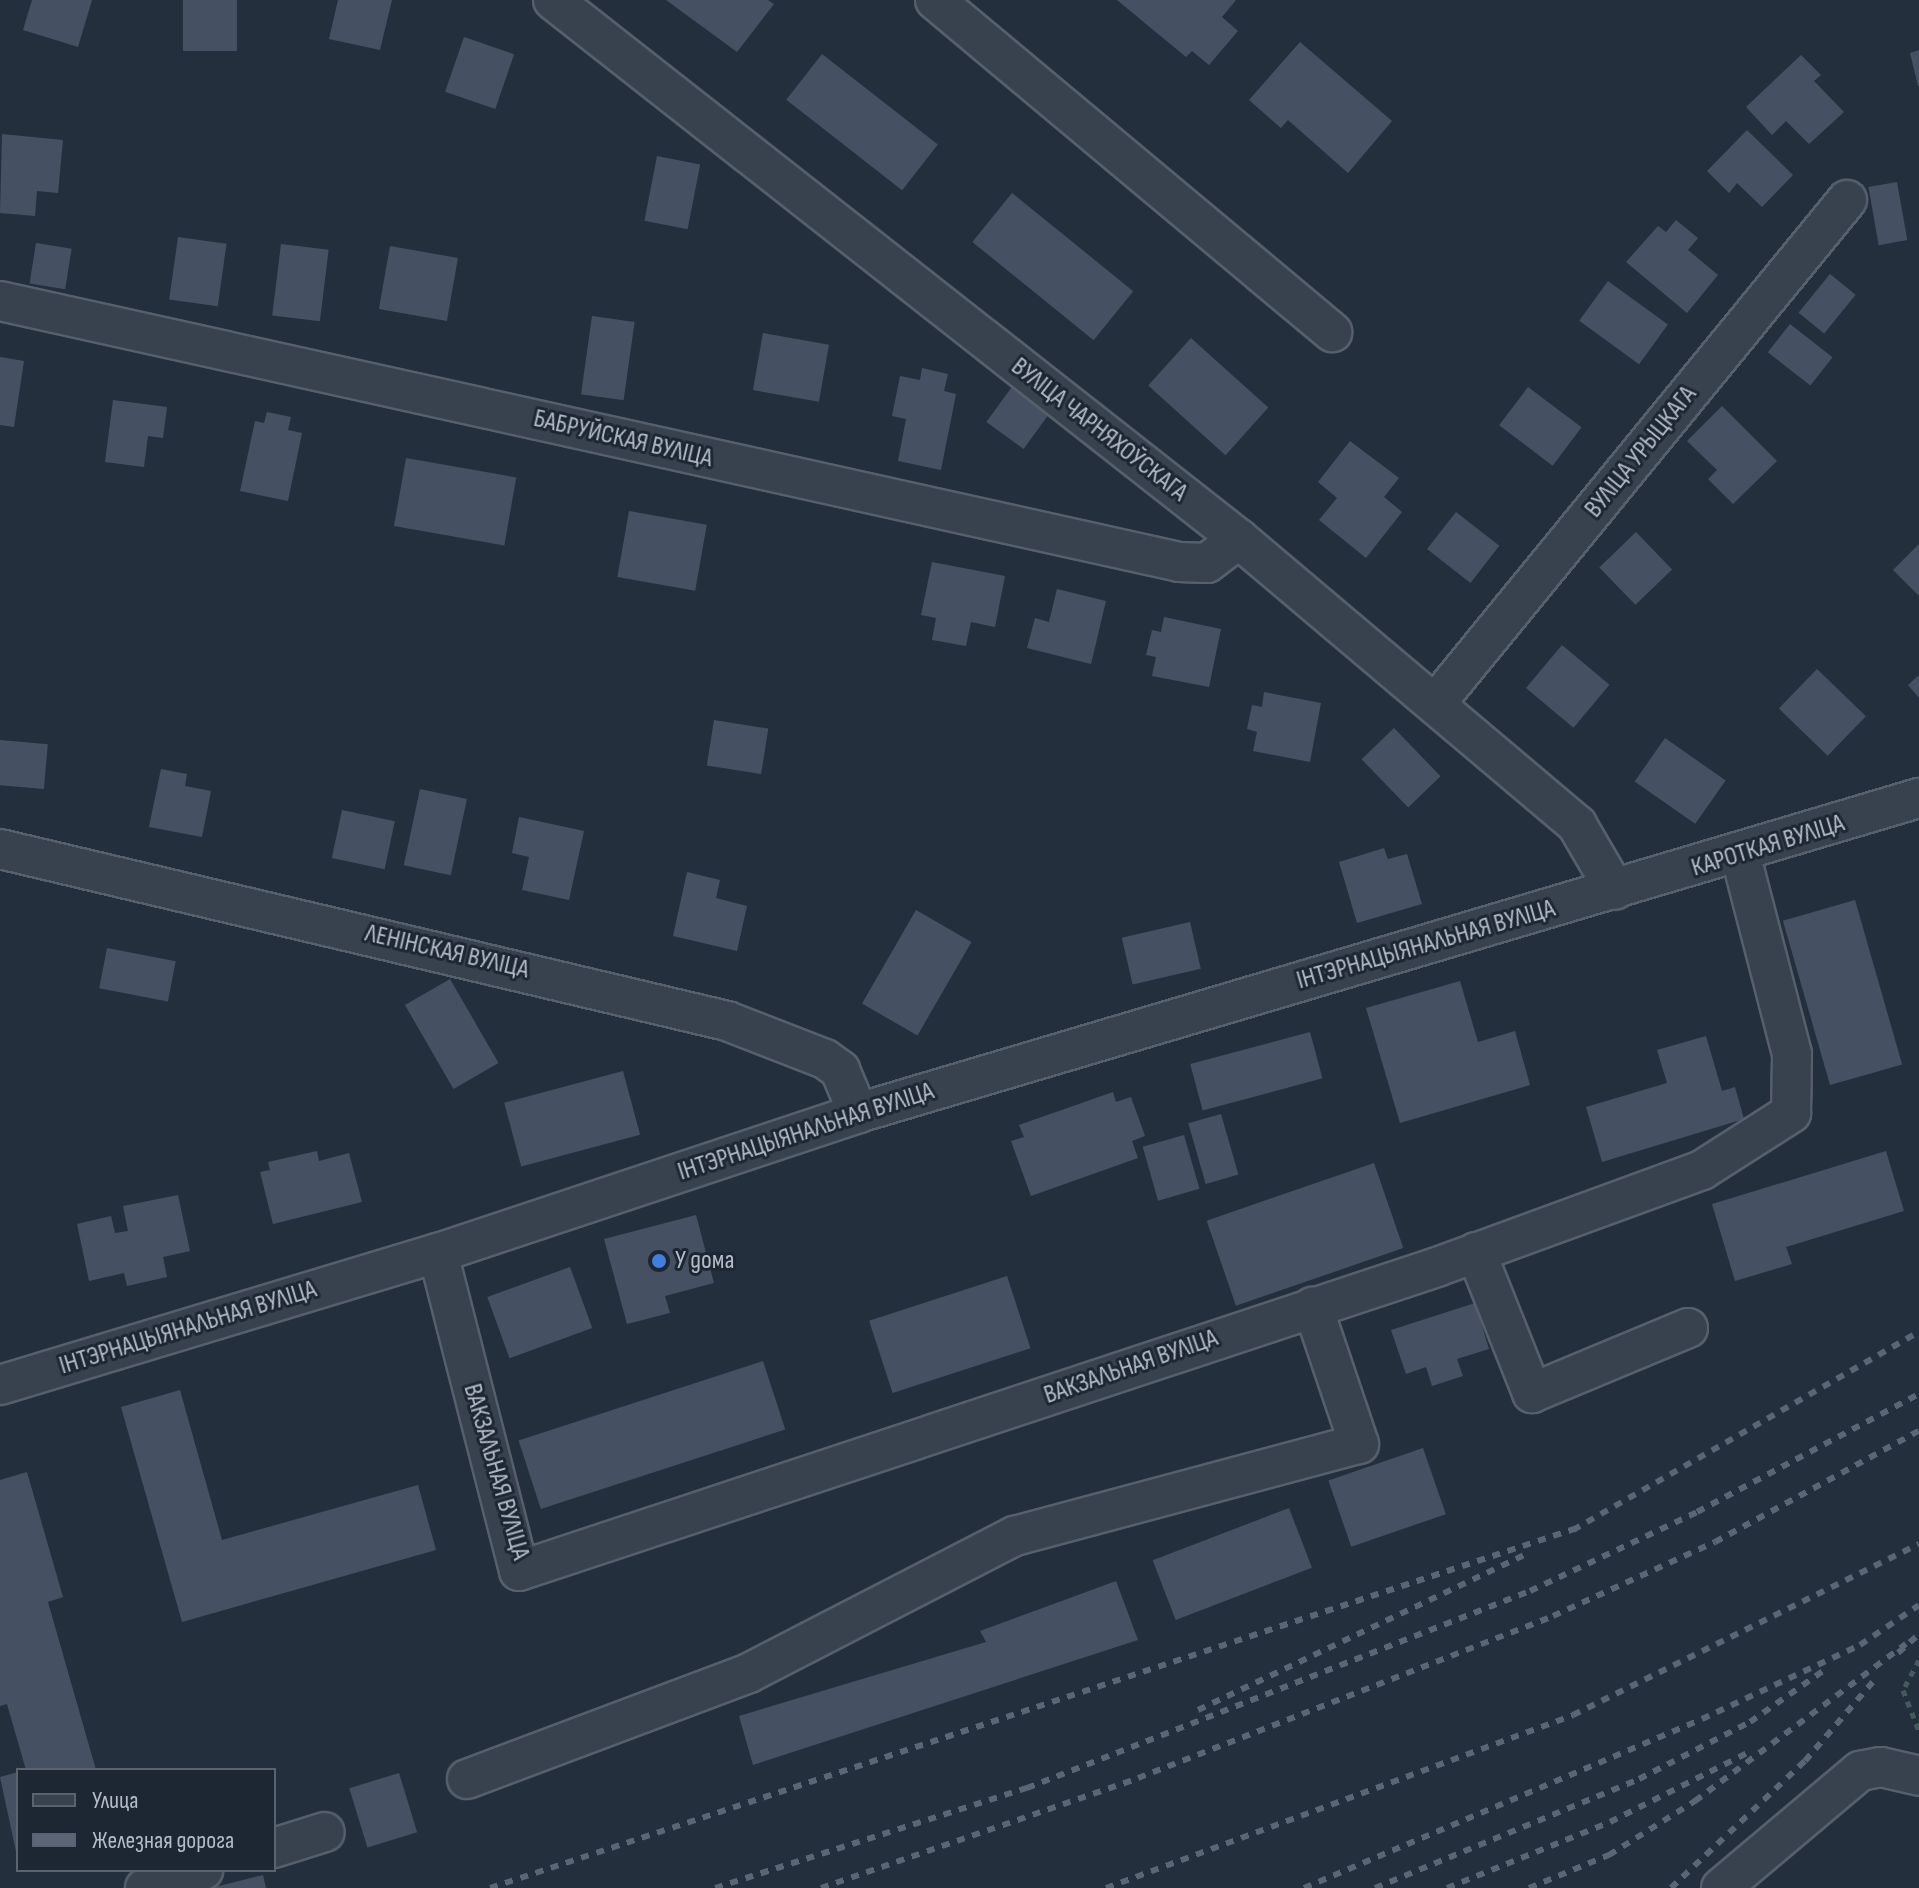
<!DOCTYPE html>
<meta charset="utf-8">
<style>
body{margin:0}
#map{position:relative;width:1919px;height:1888px;overflow:hidden;background:#242f3e;font-family:"Sofia Sans Condensed",sans-serif}
div>[style]{position:absolute}
[style*='--x']{left:calc(var(--x)*1px);top:calc(var(--y)*1px);width:calc(var(--w)*1px);rotate:calc(var(--a)*1deg)}
.building>*{inset:0;background:#455162;transform-origin:0 0}
.path>*{height:5px;margin-top:-2.5px;transform-origin:0;background:repeating-linear-gradient(90deg,#44595c 0 6px,transparent 0 12px)}
.roads{filter:drop-shadow(2px 0 #565f6c) drop-shadow(-2px 0 #565f6c) drop-shadow(0 2px #565f6c) drop-shadow(0 -2px #565f6c)}
.minor>*{height:38px;margin:-19px;padding:0 19px;transform-origin:19px;border-radius:19px;background:#38414e}
.rail>*{height:6px;margin-top:-3px;transform-origin:0;background:repeating-linear-gradient(90deg,#5a6575 0 8px,transparent 0 16px)}
.dots>*{width:22px;height:22px;translate:-50% -50%;box-sizing:border-box;border:4px solid #1d2633;border-radius:50%}
span{translate:-50% -50%;white-space:nowrap;text-align:center;line-height:1.15;-webkit-text-stroke:6px #1d2633;paint-order:stroke}
.street-label{font-size:26px;color:#b4bcc9}
.poi-label{font-size:26px;color:#b4bcc9}
.left{translate:0 -50%;text-align:left}
.legend{position:absolute;left:16px;top:1768px;width:260px;height:104px;box-sizing:border-box;background:#1d2633;border:2px solid #59626f;margin:0;padding:10px 14px;list-style:none;font-size:24px;color:#b4bcc9}
.legend li{display:flex;align-items:center;gap:16px;height:40px}
.legend b{width:40px;border:2px solid #59626f}
</style>
<div id="map">
<div class="building">
<div style="clip-path:polygon(32px 0,92px 0,78px 47px,23px 30px)"></div>
<div style="left:183px;top:0;width:54px;height:51px"></div>
<div style="clip-path:polygon(338px 0,392px 0,380px 50px,329px 39px)"></div>
<div style="clip-path:polygon(666px 0,768px 0,774px 4px,737px 52px)"></div>
<div style="clip-path:polygon(1117px 0,1236px 0,1222px 17px,1238px 31px,1209px 65px,1192px 51px,1186px 57px)"></div>
<div style="left:464px;top:37px;width:53px;height:58px;rotate:19deg"></div>
<div style="clip-path:polygon(1300px 42px,1392px 121px,1348px 173px,1288px 120px,1281px 128px,1249px 100px)"></div>
<div style="clip-path:polygon(1919px 50px,1919px 86px,1918px 86px,1910px 53px)"></div>
<div style="left:822px;top:54px;width:147px;height:58px;rotate:38deg"></div>
<div style="clip-path:polygon(1801px 55px,1821px 75px,1814px 81px,1844px 112px,1809px 144px,1786px 121px,1772px 135px,1746px 107px)"></div>
<div style="clip-path:polygon(1747px 130px,1793px 175px,1762px 207px,1737px 183px,1729px 193px,1707px 171px)"></div>
<div style="clip-path:polygon(2px 134px,63px 140px,58px 193px,37px 191px,35px 216px,0 213px)"></div>
<div style="left:657px;top:156px;width:44px;height:66px;rotate:11deg"></div>
<div style="left:1897px;top:182px;width:59px;height:29px;rotate:80deg"></div>
<div style="left:1012px;top:193px;width:156px;height:63px;rotate:39deg"></div>
<div style="clip-path:polygon(1676px 220px,1698px 238px,1688px 250px,1718px 275px,1687px 313px,1626px 262px,1658px 226px,1666px 232px)"></div>
<div style="left:178px;top:237px;width:49px;height:63px;rotate:8deg"></div>
<div style="left:36px;top:243px;width:36px;height:41px;rotate:9deg"></div>
<div style="left:281px;top:244px;width:48px;height:72px;rotate:7deg"></div>
<div style="left:390px;top:246px;width:69px;height:64px;rotate:10deg"></div>
<div style="left:1830px;top:274px;width:33px;height:50px;rotate:39deg"></div>
<div style="left:1608px;top:281px;width:74px;height:49px;rotate:36deg"></div>
<div style="left:592px;top:316px;width:43px;height:79px;rotate:8deg"></div>
<div style="left:1790px;top:324px;width:54px;height:36px;rotate:38deg"></div>
<div style="left:763px;top:333px;width:67px;height:58px;rotate:10deg"></div>
<div style="left:1191px;top:338px;width:104px;height:64px;rotate:42deg"></div>
<div style="clip-path:polygon(0 357px,24px 361px,14px 427px,0 425px)"></div>
<div style="clip-path:polygon(922px 368px,948px 374px,944px 391px,956px 394px,941px 470px,898px 461px,906px 419px,892px 416px,900px 376px,920px 380px)"></div>
<div style="left:1014px;top:384px;width:46px;height:47px;rotate:36deg"></div>
<div style="left:1528px;top:387px;width:67px;height:48px;rotate:37deg"></div>
<div style="clip-path:polygon(113px 400px,167px 407px,163px 438px,148px 436px,144px 467px,105px 462px)"></div>
<div style="clip-path:polygon(1722px 406px,1777px 461px,1733px 504px,1708px 479px,1717px 470px,1687px 441px)"></div>
<div style="clip-path:polygon(267px 412px,291px 417px,288px 430px,302px 433px,288px 501px,240px 491px,255px 421px,264px 423px)"></div>
<div style="clip-path:polygon(1350px 441px,1399px 478px,1384px 497px,1402px 512px,1366px 558px,1319px 520px,1337px 498px,1318px 482px)"></div>
<div style="left:406px;top:458px;width:112px;height:69px;rotate:10deg"></div>
<div style="left:629px;top:511px;width:79px;height:67px;rotate:10deg"></div>
<div style="left:1456px;top:512px;width:55px;height:47px;rotate:38deg"></div>
<div style="left:1636px;top:532px;width:52px;height:51px;rotate:46deg"></div>
<div style="clip-path:polygon(1919px 544px,1919px 596px,1893px 570px)"></div>
<div style="clip-path:polygon(932px 562px,1005px 576px,995px 627px,971px 622px,966px 646px,932px 640px,936px 618px,921px 615px)"></div>
<div style="clip-path:polygon(1057px 589px,1106px 601px,1091px 664px,1027px 648px,1035px 618px,1049px 622px)"></div>
<div style="clip-path:polygon(1164px 617px,1221px 629px,1209px 687px,1152px 676px,1156px 657px,1146px 655px,1152px 630px,1161px 632px)"></div>
<div style="left:1562px;top:645px;width:62px;height:56px;rotate:40deg"></div>
<div style="left:1817px;top:669px;width:68px;height:55px;rotate:44deg"></div>
<div style="clip-path:polygon(1919px 675px,1919px 698px,1908px 685px)"></div>
<div style="clip-path:polygon(1264px 692px,1321px 703px,1310px 762px,1253px 751px,1257px 732px,1247px 729px,1252px 705px,1262px 707px)"></div>
<div style="left:714px;top:720px;width:55px;height:46px;rotate:9deg"></div>
<div style="left:1394px;top:728px;width:67px;height:45px;rotate:46deg"></div>
<div style="left:1665px;top:738px;width:74px;height:53px;rotate:35deg"></div>
<div style="left:0;top:740px;width:48px;height:45px;rotate:5deg"></div>
<div style="clip-path:polygon(161px 769px,187px 774px,185px 786px,211px 791px,202px 837px,149px 827px)"></div>
<div style="left:420px;top:789px;width:48px;height:78px;rotate:12deg"></div>
<div style="left:342px;top:810px;width:54px;height:49px;rotate:12deg"></div>
<div style="clip-path:polygon(519px 817px,584px 831px,569px 900px,522px 890px,529px 857px,512px 853px)"></div>
<div style="clip-path:polygon(1384px 848px,1388px 859px,1407px 854px,1422px 904px,1357px 923px,1339px 862px)"></div>
<div style="clip-path:polygon(687px 872px,720px 880px,716px 898px,747px 906px,737px 951px,673px 936px)"></div>
<div style="left:1855px;top:900px;width:171px;height:75px;rotate:74deg"></div>
<div style="left:916px;top:910px;width:64px;height:108px;rotate:30deg"></div>
<div style="left:1190px;top:922px;width:48px;height:70px;rotate:77deg"></div>
<div style="left:107px;top:948px;width:70px;height:41px;rotate:11deg"></div>
<div style="left:450px;top:979px;width:97px;height:52px;rotate:60deg"></div>
<div style="clip-path:polygon(1460px 981px,1478px 1042px,1515px 1031px,1530px 1085px,1400px 1123px,1366px 1008px)"></div>
<div style="left:1310px;top:1032px;width:48px;height:124px;rotate:75deg"></div>
<div style="clip-path:polygon(1706px 1036px,1722px 1091px,1735px 1087px,1744px 1119px,1602px 1162px,1586px 1107px,1667px 1083px,1657px 1050px)"></div>
<div style="left:623px;top:1071px;width:66px;height:123px;rotate:75deg"></div>
<div style="clip-path:polygon(1113px 1092px,1116px 1102px,1131px 1097px,1145px 1136px,1132px 1141px,1138px 1158px,1031px 1196px,1011px 1141px,1024px 1137px,1019px 1125px)"></div>
<div style="left:1221px;top:1114px;width:63px;height:34px;rotate:74deg"></div>
<div style="left:1184px;top:1135px;width:56px;height:43px;rotate:74deg"></div>
<div style="clip-path:polygon(317px 1151px,319px 1161px,349px 1153px,362px 1202px,273px 1224px,260px 1172px,270px 1170px,268px 1162px)"></div>
<div style="clip-path:polygon(1886px 1151px,1904px 1211px,1786px 1247px,1792px 1264px,1735px 1281px,1712px 1204px)"></div>
<div style="left:1374px;top:1163px;width:90px;height:177px;rotate:71deg"></div>
<div style="clip-path:polygon(178px 1195px,190px 1251px,163px 1257px,167px 1277px,127px 1286px,124px 1273px,89px 1281px,77px 1224px,111px 1216px,115px 1233px,128px 1231px,123px 1206px)"></div>
<div style="clip-path:polygon(696px 1215px,714px 1283px,665px 1296px,670px 1313px,627px 1324px,604px 1239px)"></div>
<div style="left:570px;top:1267px;width:65px;height:88px;rotate:70deg"></div>
<div style="left:1007px;top:1276px;width:76px;height:145px;rotate:72deg"></div>
<div style="clip-path:polygon(1475px 1303px,1489px 1349px,1457px 1359px,1463px 1376px,1432px 1386px,1426px 1367px,1406px 1374px,1391px 1330px)"></div>
<div style="left:763px;top:1361px;width:72px;height:257px;rotate:72deg"></div>
<div style="clip-path:polygon(180px 1390px,222px 1540px,418px 1485px,436px 1550px,182px 1622px,121px 1407px)"></div>
<div style="left:1423px;top:1448px;width:70px;height:100px;rotate:71deg"></div>
<div style="clip-path:polygon(27px 1472px,63px 1597px,48px 1602px,96px 1770px,26px 1770px,7px 1704px,0 1706px,0 1480px)"></div>
<div style="left:1289px;top:1508px;width:64px;height:146px;rotate:69deg"></div>
<div style="clip-path:polygon(1116px 1581px,1138px 1640px,753px 1765px,739px 1716px,986px 1642px,980px 1631px)"></div>
<div style="clip-path:polygon(18px 1772px,18px 1856px,17px 1856px,0 1777px)"></div>
<div style="left:399px;top:1773px;width:62px;height:52px;rotate:73deg"></div>
<div style="clip-path:polygon(263px 1875px,266px 1888px,215px 1888px,215px 1887px)"></div>
</div>
<div class="path">
<div style="--x:1919;--y:1660;--w:34;--a:118"></div>
<div style="--x:1903;--y:1690;--w:44;--a:68.7"></div>
</div>
<div class="roads">
<div class="minor">
<div style="--x:553;--y:0;--w:872;--a:38.16"></div>
<div style="--x:1239;--y:539;--w:443;--a:40.2"></div>
<div style="--x:1577;--y:825;--w:75;--a:59.7"></div>
<div style="--x:935;--y:0;--w:518;--a:39.9"></div>
<div style="--x:0;--y:301;--w:1208;--a:12.48"></div>
<div style="--x:1179;--y:562;--w:28;--a:2"></div>
<div style="--x:1207;--y:563;--w:40;--a:-37"></div>
<div style="--x:1435;--y:704;--w:651;--a:-50.74"></div>
<div style="--x:0;--y:849;--w:747;--a:13.31"></div>
<div style="--x:727;--y:1021;--w:105;--a:21.2"></div>
<div style="--x:825;--y:1059;--w:19;--a:36"></div>
<div style="--x:840;--y:1070;--w:47;--a:67.3"></div>
<div style="--x:1476;--y:1252;--w:152;--a:68.3"></div>
<div style="--x:1532;--y:1393;--w:169;--a:-22.6"></div>
<div style="--x:438;--y:1253;--w:328;--a:75.7"></div>
<div style="--x:519;--y:1571;--w:967;--a:-18.32"></div>
<div style="--x:1437;--y:1267;--w:282;--a:-20.1"></div>
<div style="--x:1702;--y:1170;--w:106;--a:-32.6"></div>
<div style="--x:1791;--y:1113;--w:59;--a:-89"></div>
<div style="--x:1792;--y:1054;--w:203;--a:-104.5"></div>
<div style="--x:0;--y:1385;--w:457;--a:-16.8"></div>
<div style="--x:438;--y:1253;--w:443;--a:-18.4"></div>
<div style="--x:858;--y:1113;--w:1107;--a:-16.54"></div>
<div style="--x:467;--y:1779;--w:301;--a:-20.6"></div>
<div style="--x:749;--y:1673;--w:299;--a:-27.3"></div>
<div style="--x:1015;--y:1536;--w:356;--a:-15"></div>
<div style="--x:1359;--y:1444;--w:145;--a:-108.6"></div>
<div style="--x:274;--y:1848;--w:53;--a:-17.4"></div>
<div style="--x:145;--y:1888;--w:61;--a:-17.2"></div>
<div style="--x:1721;--y:1888;--w:182;--a:-40.1"></div>
<div style="--x:1860;--y:1771;--w:21;--a:-11"></div>
<div style="--x:1881;--y:1767;--w:39;--a:13"></div>
</div>
</div>
<div class="rail">
<div style="--x:1573;--y:1530;--w:399;--a:-29.8"></div>
<div style="--x:1898;--y:1653;--w:28;--a:-42"></div>
<div style="--x:1198;--y:1710;--w:360;--a:-25.4"></div>
<div style="--x:490;--y:1888;--w:1148;--a:-18.32"></div>
<div style="--x:715;--y:1888;--w:328;--a:-17.8"></div>
<div style="--x:1027;--y:1788;--w:540;--a:-21.39"></div>
<div style="--x:1530;--y:1591;--w:185;--a:-25.3"></div>
<div style="--x:1697;--y:1512;--w:251;--a:-28"></div>
<div style="--x:821;--y:1888;--w:336;--a:-19.1"></div>
<div style="--x:1138;--y:1778;--w:445;--a:-21.3"></div>
<div style="--x:1553;--y:1616;--w:178;--a:-24.6"></div>
<div style="--x:1715;--y:1542;--w:232;--a:-28.6"></div>
<div style="--x:1106;--y:1888;--w:498;--a:-20.3"></div>
<div style="--x:1573;--y:1715;--w:386;--a:-26.3"></div>
<div style="--x:1304;--y:1888;--w:432;--a:-23"></div>
<div style="--x:1702;--y:1719;--w:174;--a:-25.1"></div>
<div style="--x:1860;--y:1645;--w:71;--a:-34.1"></div>
<div style="--x:1375;--y:1888;--w:286;--a:-22.4"></div>
<div style="--x:1639;--y:1779;--w:125;--a:-27.2"></div>
<div style="--x:1750;--y:1722;--w:89;--a:-34.9"></div>
<div style="--x:1447;--y:1888;--w:176;--a:-22"></div>
<div style="--x:1610;--y:1822;--w:156;--a:-26.7"></div>
<div style="--x:1529;--y:1888;--w:87;--a:-22.4"></div>
<div style="--x:1609;--y:1855;--w:102;--a:-32.1"></div>
<div style="--x:1695;--y:1801;--w:263;--a:-36.7"></div>
<div style="--x:1671;--y:1888;--w:185;--a:-43.5"></div>
<div style="--x:1805;--y:1761;--w:111;--a:-49.4"></div>
</div>
<div class="dots">
<div style="left:659px;top:1261px;background:#3f7fe0"></div>
</div>
<div class="street-label">
<span style="left:1099px;top:430px;rotate:38deg">ВУЛІЦА ЧАРНЯХОЎСКАГА</span>
<span style="left:623px;top:439px;rotate:13deg">БАБРУЙСКАЯ ВУЛІЦА</span>
<span style="left:1641px;top:452px;rotate:-51deg">ВУЛІЦА УРЫЦКАГА</span>
<span style="left:1768px;top:846px;rotate:-17deg">КАРОТКАЯ ВУЛІЦА</span>
<span style="left:1426px;top:945px;rotate:-16deg">ІНТЭРНАЦЫЯНАЛЬНАЯ ВУЛІЦА</span>
<span style="left:447px;top:952px;rotate:13deg">ЛЕНІНСКАЯ ВУЛІЦА</span>
<span style="left:806px;top:1132px;rotate:-18deg">ІНТЭРНАЦЫЯНАЛЬНАЯ ВУЛІЦА</span>
<span style="left:188px;top:1328px;rotate:-17deg">ІНТЭРНАЦЫЯНАЛЬНАЯ ВУЛІЦА</span>
<span style="left:1131px;top:1367px;rotate:-19deg">ВАКЗАЛЬНАЯ ВУЛІЦА</span>
<span style="left:496px;top:1472px;rotate:74deg">ВАКЗАЛЬНАЯ ВУЛІЦА</span>
</div>
<div class="poi-label">
<span class="left" style="left:675px;top:1261px">У дома</span>
</div>
<ul class="legend">
<li><b style="height:10px;background:#38414e"></b>Улица</li>
<li><b style="height:10px;background:#5a6575"></b>Железная дорога</li>
</ul>
</div>
